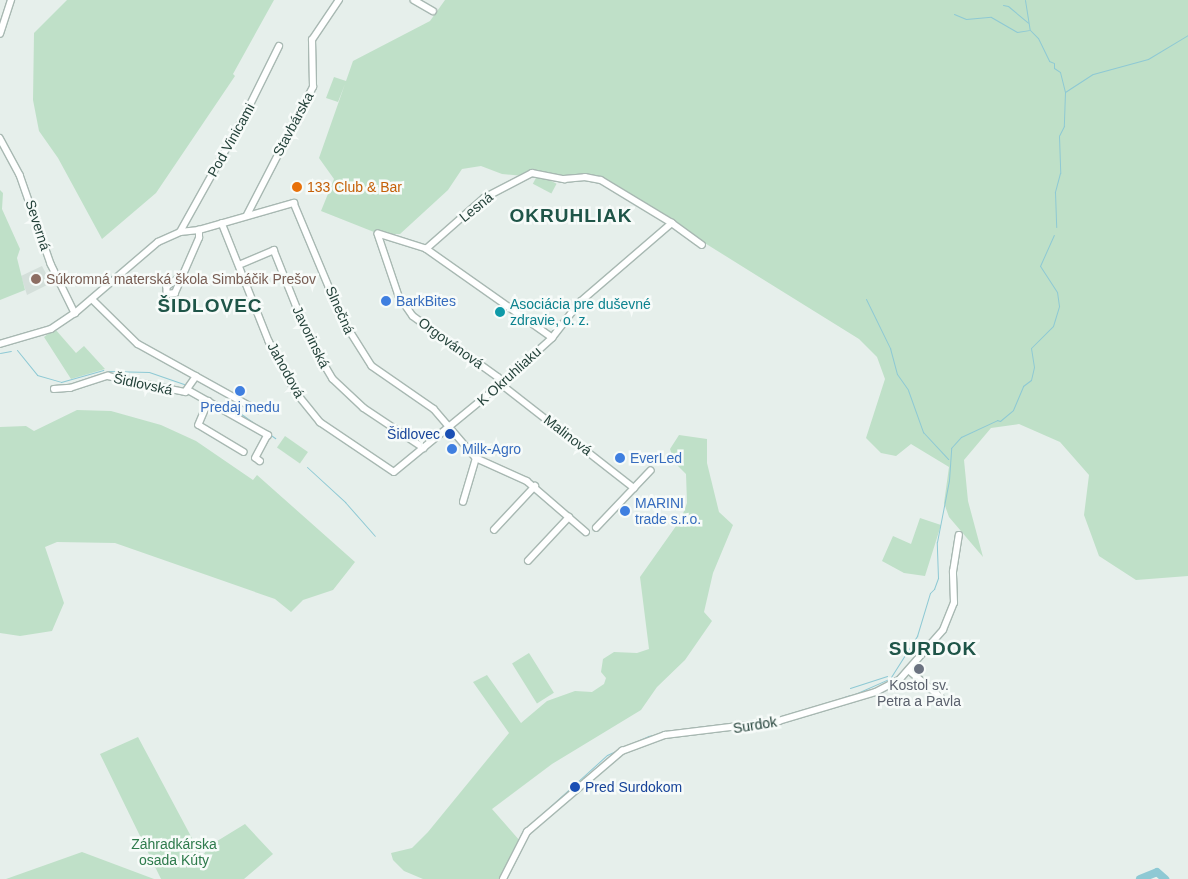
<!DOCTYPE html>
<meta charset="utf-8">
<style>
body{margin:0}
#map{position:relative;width:1188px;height:879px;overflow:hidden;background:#e6efeb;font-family:Arial,sans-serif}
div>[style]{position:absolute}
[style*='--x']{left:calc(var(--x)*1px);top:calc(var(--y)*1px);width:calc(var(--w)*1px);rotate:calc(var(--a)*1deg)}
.built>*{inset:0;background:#d4dfda}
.green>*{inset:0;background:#bfe0c8;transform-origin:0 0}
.stream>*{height:1px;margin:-0.5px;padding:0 0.5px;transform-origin:0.5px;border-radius:0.5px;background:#8ec9d4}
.river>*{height:8px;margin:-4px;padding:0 4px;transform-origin:4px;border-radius:4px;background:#8ec9d4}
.roads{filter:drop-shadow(1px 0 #a8b8b2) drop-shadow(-1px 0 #a8b8b2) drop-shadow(0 1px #a8b8b2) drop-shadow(0 -1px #a8b8b2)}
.minor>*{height:5.5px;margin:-2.75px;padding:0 2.75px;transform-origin:2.75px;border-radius:2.75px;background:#fff}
.dots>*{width:14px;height:14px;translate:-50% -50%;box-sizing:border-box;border:2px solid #f7fbf9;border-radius:50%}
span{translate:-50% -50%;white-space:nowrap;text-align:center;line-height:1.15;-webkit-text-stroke:5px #f7fbf9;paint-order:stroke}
.street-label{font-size:14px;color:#24423a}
.food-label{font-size:14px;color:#c56008}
.left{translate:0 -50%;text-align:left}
.education-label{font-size:14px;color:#785e54}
.shop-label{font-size:14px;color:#366cbe}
.culture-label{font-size:14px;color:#0d838f}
.transit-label{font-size:14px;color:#164399}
.right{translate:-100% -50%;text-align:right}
.worship-label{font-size:14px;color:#5b616d}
.park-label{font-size:14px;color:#2d7a4b}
.district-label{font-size:19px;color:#1f5548;font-weight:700;letter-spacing:1px}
</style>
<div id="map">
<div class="built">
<div style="clip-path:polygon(42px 266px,51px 283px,27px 295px,21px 276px)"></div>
</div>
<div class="green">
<div style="clip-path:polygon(67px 0,274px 0,233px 74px,235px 76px,156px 193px,102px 239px,58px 158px,39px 131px,33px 100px,34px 33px)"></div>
<div style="clip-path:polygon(445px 0,1188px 0,1188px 576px,1136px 580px,1099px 556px,1084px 515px,1089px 475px,1060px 442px,1019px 424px,991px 428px,964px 460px,968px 501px,983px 557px,949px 517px,944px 503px,949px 467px,911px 444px,896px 456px,881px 453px,866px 438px,885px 379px,877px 357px,859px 339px,597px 176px,565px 178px,538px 171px,524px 176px,502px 174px,481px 166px,462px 169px,448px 190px,400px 234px,379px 234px,321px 211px,334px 179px,319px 158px,345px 84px,338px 102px,326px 98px,334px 77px,346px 81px,353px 61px,430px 21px)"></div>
<div style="left:538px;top:174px;width:21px;height:11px;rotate:28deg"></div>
<div style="clip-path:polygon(0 190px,3px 193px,2px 209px,20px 249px,17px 258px,25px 290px,0 300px)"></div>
<div style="clip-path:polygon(55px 329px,76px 353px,84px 346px,105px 369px,71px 379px,44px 337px)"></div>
<div style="clip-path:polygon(77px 410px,111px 411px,161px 425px,196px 441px,253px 480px,257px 475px,355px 562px,333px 590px,303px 600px,291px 612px,275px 599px,115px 543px,57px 542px,45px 547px,64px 603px,52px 631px,20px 636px,0 633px,0 427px,26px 426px,34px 431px)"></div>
<div style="clip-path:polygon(679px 435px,707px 439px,707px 463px,719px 512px,733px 525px,713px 573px,704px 612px,712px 621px,685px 660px,657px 687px,641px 710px,552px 764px,492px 809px,520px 841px,506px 879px,423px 879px,404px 871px,393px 860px,391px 853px,412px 848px,428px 832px,509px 733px,473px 682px,487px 675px,521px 723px,547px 701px,575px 691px,592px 692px,604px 684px,606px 678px,601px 672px,603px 659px,614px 652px,637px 653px,649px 649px,640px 577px,681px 519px,687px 503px,686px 474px,674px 462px,670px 449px)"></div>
<div style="left:285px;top:436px;width:28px;height:14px;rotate:35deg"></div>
<div style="clip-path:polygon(920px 518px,941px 525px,925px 576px,904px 573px,882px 561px,893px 536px,911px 544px)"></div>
<div style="left:529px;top:653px;width:47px;height:20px;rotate:58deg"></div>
<div style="clip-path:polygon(138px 737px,202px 857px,209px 846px,245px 824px,273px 854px,244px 879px,161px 879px,100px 754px)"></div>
<div style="clip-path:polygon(82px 852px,154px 879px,6px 879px)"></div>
</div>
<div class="stream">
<div style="--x:1025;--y:0;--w:30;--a:81"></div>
<div style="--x:1030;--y:30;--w:11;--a:45"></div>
<div style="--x:1038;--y:38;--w:25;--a:64"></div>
<div style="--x:1049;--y:61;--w:5;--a:22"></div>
<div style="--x:1054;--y:63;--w:5;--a:90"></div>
<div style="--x:1054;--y:68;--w:7;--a:34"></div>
<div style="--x:1060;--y:72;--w:21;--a:76"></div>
<div style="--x:1065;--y:92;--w:34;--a:92"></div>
<div style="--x:1064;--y:126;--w:11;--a:117"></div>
<div style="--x:1059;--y:136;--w:37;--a:88"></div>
<div style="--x:1060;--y:173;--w:20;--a:105"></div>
<div style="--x:1055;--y:192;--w:35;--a:88"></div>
<div style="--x:1003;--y:5;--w:5;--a:11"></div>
<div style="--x:1008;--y:6;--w:26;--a:40"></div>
<div style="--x:954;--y:14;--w:13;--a:23"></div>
<div style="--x:966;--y:19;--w:25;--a:-5"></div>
<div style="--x:991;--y:17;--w:30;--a:30"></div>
<div style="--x:1017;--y:32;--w:12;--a:-9"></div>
<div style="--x:1065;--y:92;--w:33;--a:-33"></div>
<div style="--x:1093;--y:74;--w:57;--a:-15.3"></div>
<div style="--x:1148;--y:59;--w:47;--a:-31"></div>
<div style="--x:866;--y:299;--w:55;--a:63.9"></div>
<div style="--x:890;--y:348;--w:27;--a:75"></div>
<div style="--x:897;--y:374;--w:19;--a:55"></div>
<div style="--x:908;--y:390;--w:45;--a:70.3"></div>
<div style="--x:923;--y:432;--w:37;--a:47"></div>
<div style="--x:17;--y:350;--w:32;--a:51"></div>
<div style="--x:37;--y:375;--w:25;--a:16"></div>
<div style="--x:61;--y:382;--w:44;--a:-15.9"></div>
<div style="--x:0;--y:353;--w:11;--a:-10"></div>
<div style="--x:108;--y:371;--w:41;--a:1.4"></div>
<div style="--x:149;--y:372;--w:39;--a:19"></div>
<div style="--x:237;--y:411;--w:47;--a:35.4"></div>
<div style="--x:307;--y:467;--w:52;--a:42.6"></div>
<div style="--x:345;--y:502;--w:45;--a:48.6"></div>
<div style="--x:891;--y:677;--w:49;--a:-57.6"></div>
<div style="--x:917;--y:636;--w:45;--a:-73.2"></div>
<div style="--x:930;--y:593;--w:6;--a:-45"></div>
<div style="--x:934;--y:589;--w:12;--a:-70"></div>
<div style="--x:938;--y:578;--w:36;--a:-92"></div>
<div style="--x:937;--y:542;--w:63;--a:-79"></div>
<div style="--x:949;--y:480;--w:32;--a:-86"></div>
<div style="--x:951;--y:448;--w:15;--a:-48"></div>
<div style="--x:961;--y:437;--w:40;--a:-25"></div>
<div style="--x:997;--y:420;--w:3;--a:18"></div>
<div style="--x:1000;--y:421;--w:17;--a:-40"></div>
<div style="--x:1013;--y:410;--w:26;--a:-67"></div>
<div style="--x:1023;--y:386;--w:10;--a:-37"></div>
<div style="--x:1031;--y:380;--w:13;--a:-77"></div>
<div style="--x:1034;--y:367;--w:19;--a:-99"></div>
<div style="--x:1031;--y:348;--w:31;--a:-45"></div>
<div style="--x:1053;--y:326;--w:21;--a:-73"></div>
<div style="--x:1059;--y:306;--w:14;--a:-98"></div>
<div style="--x:1057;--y:292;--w:31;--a:-123"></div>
<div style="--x:1040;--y:266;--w:34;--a:-66"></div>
<div style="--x:850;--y:688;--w:39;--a:-18"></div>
<div style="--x:855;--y:694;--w:36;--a:-24"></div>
<div style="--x:844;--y:697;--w:6;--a:-18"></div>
<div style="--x:626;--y:746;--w:24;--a:-24"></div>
<div style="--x:648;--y:736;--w:42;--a:-9.7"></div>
<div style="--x:500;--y:879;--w:55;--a:-63.9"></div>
<div style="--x:524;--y:830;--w:112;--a:-42.1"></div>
<div style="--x:607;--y:755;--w:14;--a:-25"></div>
</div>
<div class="river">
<div style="--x:1140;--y:879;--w:18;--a:-22"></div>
<div style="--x:1157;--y:872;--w:11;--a:41"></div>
</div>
<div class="roads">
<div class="minor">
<div style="--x:414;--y:0;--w:22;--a:30"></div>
<div style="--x:0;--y:34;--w:36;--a:-72"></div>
<div style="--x:0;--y:138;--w:42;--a:61.6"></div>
<div style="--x:20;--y:175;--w:94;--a:70.8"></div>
<div style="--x:51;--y:264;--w:55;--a:63.9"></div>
<div style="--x:247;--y:215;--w:144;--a:-62.7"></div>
<div style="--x:313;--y:87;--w:47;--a:-91.2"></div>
<div style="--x:312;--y:40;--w:48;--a:-56"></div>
<div style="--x:222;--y:223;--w:127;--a:68.3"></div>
<div style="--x:269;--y:341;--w:56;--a:62.5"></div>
<div style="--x:295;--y:391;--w:40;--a:51"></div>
<div style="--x:320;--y:422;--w:89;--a:34"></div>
<div style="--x:394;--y:472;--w:139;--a:-39.4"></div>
<div style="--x:501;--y:384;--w:69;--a:-42"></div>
<div style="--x:552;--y:338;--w:46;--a:-52.1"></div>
<div style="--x:580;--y:302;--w:121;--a:-40.7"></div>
<div style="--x:672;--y:223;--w:37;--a:36"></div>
<div style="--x:180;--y:232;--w:129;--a:-60.9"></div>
<div style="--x:243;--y:119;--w:81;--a:-63.7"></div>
<div style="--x:426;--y:249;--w:50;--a:-162.6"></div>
<div style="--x:378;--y:234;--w:65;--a:71.3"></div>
<div style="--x:399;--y:296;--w:24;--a:55"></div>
<div style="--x:413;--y:316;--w:105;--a:35.7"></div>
<div style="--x:498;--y:377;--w:8;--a:67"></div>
<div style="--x:501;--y:384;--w:169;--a:38"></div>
<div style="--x:239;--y:265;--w:38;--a:-23"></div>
<div style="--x:274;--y:250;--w:97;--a:68.2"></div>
<div style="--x:310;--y:340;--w:45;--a:59.5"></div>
<div style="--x:333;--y:379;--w:42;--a:43.1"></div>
<div style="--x:364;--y:408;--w:72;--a:33.7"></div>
<div style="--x:183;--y:275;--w:20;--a:143"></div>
<div style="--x:167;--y:287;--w:7;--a:90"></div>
<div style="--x:167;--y:294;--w:8;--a:-7"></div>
<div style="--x:175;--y:293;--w:60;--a:-66.4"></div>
<div style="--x:199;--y:238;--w:8;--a:-90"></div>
<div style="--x:92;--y:299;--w:64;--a:44.4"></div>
<div style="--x:138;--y:344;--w:136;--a:29"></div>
<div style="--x:552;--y:338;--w:154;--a:-144.8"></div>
<div style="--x:426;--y:249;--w:77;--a:-41.3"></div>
<div style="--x:484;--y:198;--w:54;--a:-27.5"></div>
<div style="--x:532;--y:173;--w:33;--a:11"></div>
<div style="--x:564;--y:179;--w:21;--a:-5"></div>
<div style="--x:585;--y:177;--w:16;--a:11"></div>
<div style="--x:601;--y:180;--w:83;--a:31.2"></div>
<div style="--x:0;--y:344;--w:53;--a:-16.4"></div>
<div style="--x:51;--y:329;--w:29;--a:-34"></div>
<div style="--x:75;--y:313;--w:109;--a:-40.5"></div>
<div style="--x:158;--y:242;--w:24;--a:-24"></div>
<div style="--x:180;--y:232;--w:19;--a:-6"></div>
<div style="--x:199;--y:230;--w:99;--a:-15.9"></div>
<div style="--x:294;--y:203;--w:127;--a:67.3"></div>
<div style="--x:343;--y:320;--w:54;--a:57.8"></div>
<div style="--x:372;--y:366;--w:75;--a:34.7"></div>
<div style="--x:434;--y:409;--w:65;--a:49.4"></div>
<div style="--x:476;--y:458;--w:56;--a:24.3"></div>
<div style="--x:527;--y:481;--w:78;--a:40.8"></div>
<div style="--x:54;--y:389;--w:16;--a:-4"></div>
<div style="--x:70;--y:388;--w:40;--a:-18"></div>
<div style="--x:108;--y:376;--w:79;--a:11.7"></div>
<div style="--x:185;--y:392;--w:19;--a:-55"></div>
<div style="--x:188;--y:390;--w:92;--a:29.4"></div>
<div style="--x:268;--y:435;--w:26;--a:118"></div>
<div style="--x:256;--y:458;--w:5;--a:37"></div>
<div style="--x:209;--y:401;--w:26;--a:113"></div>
<div style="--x:199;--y:425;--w:52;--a:31"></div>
<div style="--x:463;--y:502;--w:46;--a:-73.5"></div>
<div style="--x:596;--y:528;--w:79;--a:-46.5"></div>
<div style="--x:494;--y:530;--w:60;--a:-47"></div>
<div style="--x:528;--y:561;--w:60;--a:-47"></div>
<div style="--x:910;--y:671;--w:45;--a:40.5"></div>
<div style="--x:503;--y:879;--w:53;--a:-62.9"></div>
<div style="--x:527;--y:832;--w:125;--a:-40.5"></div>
<div style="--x:622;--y:751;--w:46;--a:-20.4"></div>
<div style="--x:665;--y:735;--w:115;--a:-7"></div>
<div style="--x:779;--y:721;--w:101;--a:-16.6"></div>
<div style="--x:876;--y:692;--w:27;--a:-28"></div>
<div style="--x:900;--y:679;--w:65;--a:-48.7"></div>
<div style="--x:943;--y:630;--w:29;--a:-68"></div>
<div style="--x:954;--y:603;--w:31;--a:-92"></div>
<div style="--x:953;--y:572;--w:37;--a:-81"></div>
</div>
</div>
<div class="dots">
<div style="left:297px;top:187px;background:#e8710a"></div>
<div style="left:36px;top:279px;background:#8d6e63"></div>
<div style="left:386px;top:301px;background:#3f7fe0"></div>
<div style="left:500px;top:312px;background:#0f9aa8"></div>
<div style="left:240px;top:391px;background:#3f7fe0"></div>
<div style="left:450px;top:434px;background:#1a4fb4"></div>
<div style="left:452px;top:449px;background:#3f7fe0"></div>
<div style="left:620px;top:458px;background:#3f7fe0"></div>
<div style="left:625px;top:511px;background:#3f7fe0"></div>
<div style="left:919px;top:669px;background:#6b7280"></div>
<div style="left:575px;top:787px;background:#1a4fb4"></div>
</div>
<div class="street-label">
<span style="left:293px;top:124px;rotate:-62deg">Stavbárska</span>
<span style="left:231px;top:140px;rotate:-61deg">Pod Vinicami</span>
<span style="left:476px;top:207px;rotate:-39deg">Lesná</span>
<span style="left:38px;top:225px;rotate:72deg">Severná</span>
<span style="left:340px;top:310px;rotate:66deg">Slnečná</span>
<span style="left:311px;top:337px;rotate:64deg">Javorinská</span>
<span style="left:451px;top:343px;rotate:36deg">Orgovánová</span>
<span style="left:286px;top:370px;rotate:61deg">Jahodová</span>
<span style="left:509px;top:376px;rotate:-42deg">K Okruhliaku</span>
<span style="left:143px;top:384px;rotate:12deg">Šidlovská</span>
<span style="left:568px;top:435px;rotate:38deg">Malinová</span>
<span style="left:755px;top:725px;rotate:-9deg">Surdok</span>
</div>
<div class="food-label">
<span class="left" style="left:307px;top:187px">133 Club &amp; Bar</span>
</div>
<div class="education-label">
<span class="left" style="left:46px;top:279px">Súkromná materská škola Simbáčik Prešov</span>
</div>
<div class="shop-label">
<span class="left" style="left:396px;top:301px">BarkBites</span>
<span style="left:240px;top:407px">Predaj medu</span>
<span class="left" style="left:462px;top:449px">Milk-Agro</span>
<span class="left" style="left:630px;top:458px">EverLed</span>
<span class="left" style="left:635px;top:511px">MARINI<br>trade s.r.o.</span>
</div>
<div class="culture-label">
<span class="left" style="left:510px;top:312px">Asociácia pre duševné<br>zdravie, o. z.</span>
</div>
<div class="transit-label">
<span class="right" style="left:440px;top:434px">Šidlovec</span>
<span class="left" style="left:585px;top:787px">Pred Surdokom</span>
</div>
<div class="worship-label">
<span style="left:919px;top:693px">Kostol sv.<br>Petra a Pavla</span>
</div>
<div class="park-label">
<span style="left:174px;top:852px">Záhradkárska<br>osada Kúty</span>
</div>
<div class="district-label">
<span style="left:571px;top:216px">OKRUHLIAK</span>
<span style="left:210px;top:306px">ŠIDLOVEC</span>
<span style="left:933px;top:649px">SURDOK</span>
</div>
</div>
